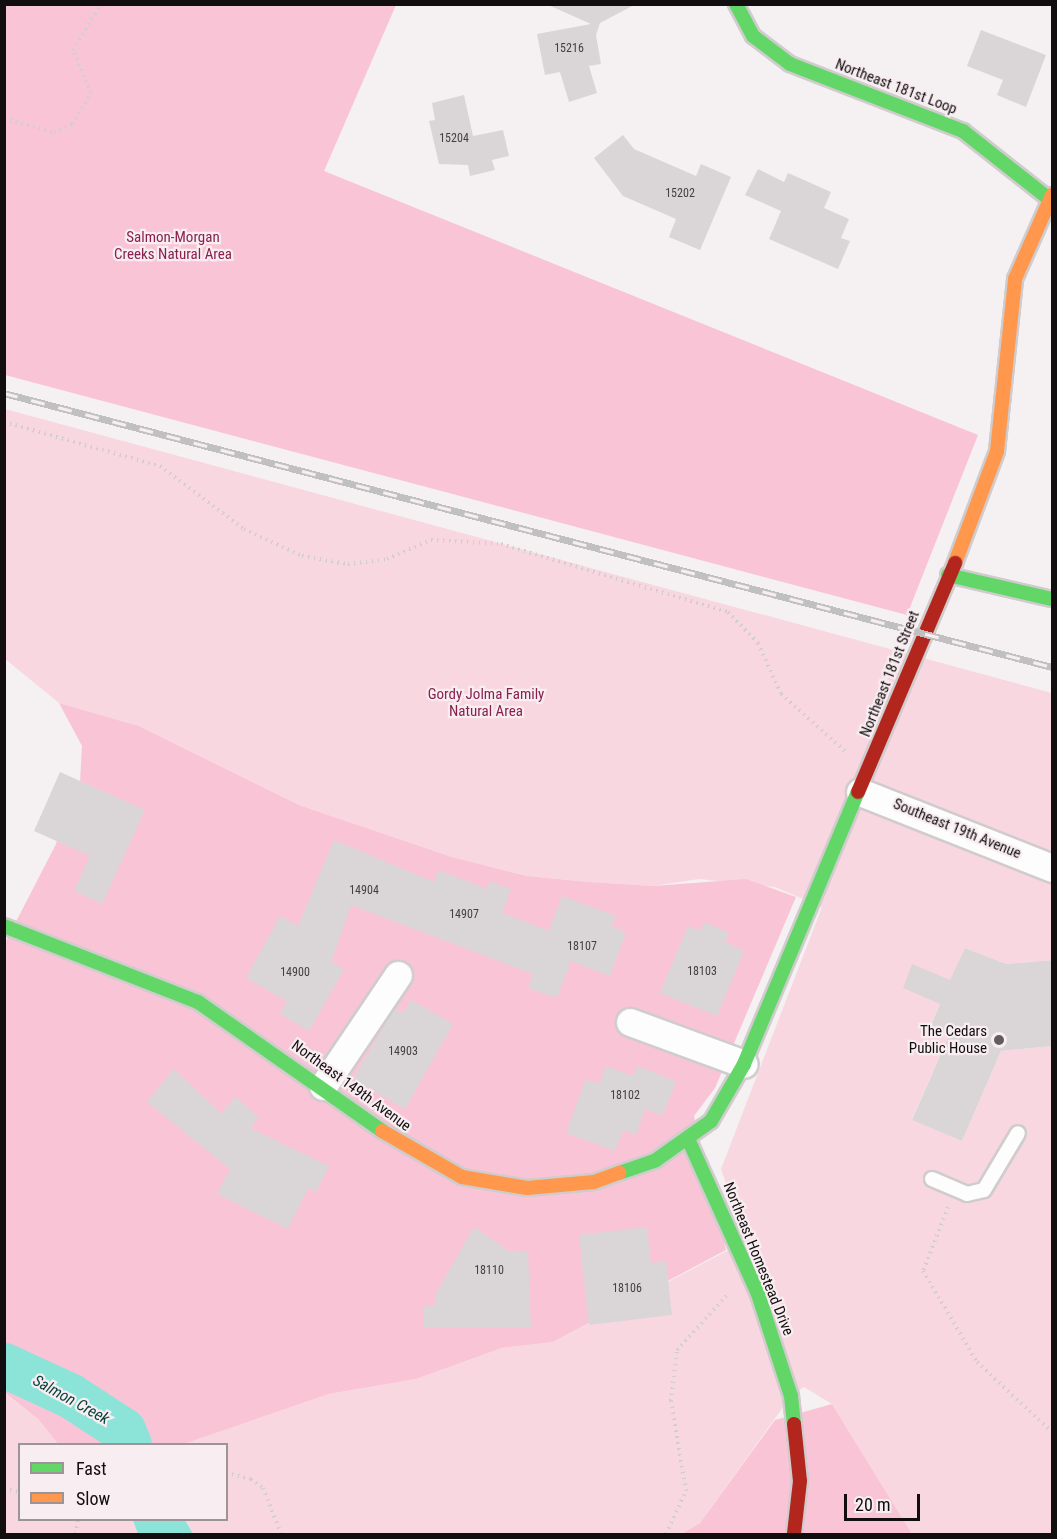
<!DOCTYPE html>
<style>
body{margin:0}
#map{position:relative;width:1057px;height:1539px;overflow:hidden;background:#f5f0f1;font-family:"Roboto Condensed",sans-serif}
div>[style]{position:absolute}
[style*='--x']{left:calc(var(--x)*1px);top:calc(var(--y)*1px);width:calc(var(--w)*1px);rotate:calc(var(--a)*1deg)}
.green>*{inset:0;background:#f9d7e1}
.forest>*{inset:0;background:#f9c5d6}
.water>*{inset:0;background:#8ce3d8}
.river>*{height:45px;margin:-22.5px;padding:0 22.5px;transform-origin:22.5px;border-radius:22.5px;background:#8ce3d8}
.building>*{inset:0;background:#dad6d7}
.path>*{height:4px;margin-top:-2px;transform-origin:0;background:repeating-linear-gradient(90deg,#d0cece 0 1.5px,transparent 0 6px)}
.roads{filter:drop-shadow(2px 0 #d0cccd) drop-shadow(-2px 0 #d0cccd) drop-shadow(0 2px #d0cccd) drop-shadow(0 -2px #d0cccd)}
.lane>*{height:14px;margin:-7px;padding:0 7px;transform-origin:7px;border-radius:7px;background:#fefdfd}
.street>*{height:27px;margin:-13.5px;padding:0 13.5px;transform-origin:13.5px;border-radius:13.5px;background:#fefdfd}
.fast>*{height:14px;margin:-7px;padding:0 7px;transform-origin:7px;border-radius:7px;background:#63d668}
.slow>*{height:14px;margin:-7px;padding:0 7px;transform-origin:7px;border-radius:7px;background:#ff974d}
.jam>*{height:14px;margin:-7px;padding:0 7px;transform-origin:7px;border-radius:7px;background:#b3261e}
.rail>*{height:7px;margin-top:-3.5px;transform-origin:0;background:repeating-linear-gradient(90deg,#f8edf0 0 14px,#c1c0c1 0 28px);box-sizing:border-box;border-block:2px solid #c1c0c1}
.dots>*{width:16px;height:16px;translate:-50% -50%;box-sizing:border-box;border:3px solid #f8edf0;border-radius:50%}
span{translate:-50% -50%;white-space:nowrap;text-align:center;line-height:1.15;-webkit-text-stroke:4.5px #f8edf0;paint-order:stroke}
.number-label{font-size:12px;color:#444041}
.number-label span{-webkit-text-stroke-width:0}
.street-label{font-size:15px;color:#120e0f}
.park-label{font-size:15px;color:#89204e}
.poi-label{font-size:15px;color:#120e0f}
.right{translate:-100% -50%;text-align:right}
.water-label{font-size:16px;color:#08433d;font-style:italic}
.frame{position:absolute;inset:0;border:6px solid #120e0f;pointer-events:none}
.legend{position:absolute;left:18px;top:1443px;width:210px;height:78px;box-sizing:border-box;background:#f8edf0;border:2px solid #9c9496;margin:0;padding:8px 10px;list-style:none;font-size:18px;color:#120e0f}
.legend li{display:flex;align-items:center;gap:12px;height:30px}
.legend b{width:30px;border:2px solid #9c9496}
.scale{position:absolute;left:844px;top:1494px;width:76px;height:27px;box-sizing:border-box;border:3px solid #120e0f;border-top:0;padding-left:8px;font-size:18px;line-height:21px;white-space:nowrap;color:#120e0f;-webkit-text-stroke:4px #f8edf0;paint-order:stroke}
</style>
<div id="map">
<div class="green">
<div style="clip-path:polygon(5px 409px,1052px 693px,1052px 960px,1006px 964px,965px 948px,930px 1026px,949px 1035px,912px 1119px,962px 1141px,1001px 1051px,1052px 1046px,1052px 1534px,912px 1534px,832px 1404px,804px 1387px,791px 1396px,700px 1523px,681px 1534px,5px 1534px,4px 1393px,38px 1419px,58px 1444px,20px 1444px,20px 1520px,226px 1520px,226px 1444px,184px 1444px,329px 1394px,416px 1379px,502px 1348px,553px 1342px,746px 1241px,721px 1169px,822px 907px,775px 887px,699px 879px,653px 886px,589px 882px,527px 876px,452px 857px,299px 805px,139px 726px,59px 703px,5px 659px)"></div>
</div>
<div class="forest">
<div style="clip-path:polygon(4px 5px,396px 5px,324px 171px,978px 435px,907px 615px,5px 375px)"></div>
<div style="clip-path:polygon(59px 703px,139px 726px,299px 805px,452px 857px,527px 876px,589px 882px,653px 886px,746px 879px,796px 897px,715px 1088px,694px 1116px,726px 1250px,553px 1342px,502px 1348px,416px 1379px,329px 1394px,184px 1444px,58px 1444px,38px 1419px,5px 1393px,5px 943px,55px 846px,80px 782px,82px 746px)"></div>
<div style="clip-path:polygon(832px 1404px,912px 1534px,681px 1534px,700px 1523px,775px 1420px)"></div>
</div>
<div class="water">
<div style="clip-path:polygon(133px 1520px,185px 1520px,193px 1534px,138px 1534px)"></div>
</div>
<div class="river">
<div style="--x:4;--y:1365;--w:74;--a:24.8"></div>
<div style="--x:71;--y:1396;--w:62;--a:33.2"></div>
<div style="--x:123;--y:1430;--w:15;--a:67"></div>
</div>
<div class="building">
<div style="clip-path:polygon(546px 4px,636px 4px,600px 23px,596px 35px,601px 64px,589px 66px,597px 93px,569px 102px,560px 72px,545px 75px,537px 34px,591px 24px)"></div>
<div style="clip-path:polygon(981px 30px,1046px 55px,1026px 107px,997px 95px,1003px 80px,967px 66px)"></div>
<div style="clip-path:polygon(464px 95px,473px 136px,503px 130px,509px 156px,492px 160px,495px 170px,470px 176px,468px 165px,439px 164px,429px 121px,435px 120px,432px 103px)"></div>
<div style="clip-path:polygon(623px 135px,634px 149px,696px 176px,701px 164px,731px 177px,700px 250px,669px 237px,676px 219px,623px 196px,594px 158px)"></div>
<div style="clip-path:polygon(758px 169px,784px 182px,788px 173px,831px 192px,824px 208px,849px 219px,841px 238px,850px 241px,838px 269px,769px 239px,781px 211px,745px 195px)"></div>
<div style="clip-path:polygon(60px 772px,145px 810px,102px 904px,74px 891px,90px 856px,34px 831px)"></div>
<div style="clip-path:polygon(334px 840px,434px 882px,438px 870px,487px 889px,490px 881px,511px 889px,502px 913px,549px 931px,562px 896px,616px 916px,612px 927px,626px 932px,610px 976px,571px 961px,557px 998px,528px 988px,533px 974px,351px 905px,331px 962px,344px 969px,309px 1031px,280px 1014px,287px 1001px,246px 978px,280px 916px,298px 926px)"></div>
<div style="clip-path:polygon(704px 922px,729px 933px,725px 942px,744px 951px,717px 1016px,660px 993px,688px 926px,701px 931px)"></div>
<div style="clip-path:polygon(965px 948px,1006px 964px,1053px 960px,1053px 1046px,1001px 1051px,962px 1141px,912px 1120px,949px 1035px,930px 1027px,940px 1004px,903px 988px,912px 964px,950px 980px)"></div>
<div style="clip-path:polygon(411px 1000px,453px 1024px,405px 1109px,353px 1079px,395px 1008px,403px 1013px)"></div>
<div style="clip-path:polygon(606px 1066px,633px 1076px,637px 1066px,676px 1081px,663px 1115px,645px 1109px,636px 1135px,623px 1130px,615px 1151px,566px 1133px,586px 1079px,599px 1084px)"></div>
<div style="clip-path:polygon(174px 1069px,221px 1114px,235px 1097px,259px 1117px,250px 1128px,329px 1166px,316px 1192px,308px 1188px,288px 1229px,217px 1194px,230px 1169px,147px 1102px)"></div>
<div style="clip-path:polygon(474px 1227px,509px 1251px,528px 1252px,531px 1327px,423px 1328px,423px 1306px,435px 1306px,435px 1295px)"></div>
<div style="clip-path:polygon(647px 1227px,651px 1263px,666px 1261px,672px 1315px,589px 1325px,579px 1235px)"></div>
</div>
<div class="path">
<div style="--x:4;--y:119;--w:52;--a:14.6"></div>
<div style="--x:54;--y:132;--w:21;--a:-23"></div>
<div style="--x:73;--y:124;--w:36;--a:-60"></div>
<div style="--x:91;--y:93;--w:47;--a:-112.7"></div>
<div style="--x:73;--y:50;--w:54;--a:-58.7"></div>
<div style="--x:4;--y:422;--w:162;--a:15.8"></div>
<div style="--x:160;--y:466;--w:105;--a:36.9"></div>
<div style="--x:244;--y:529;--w:64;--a:25"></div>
<div style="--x:302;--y:556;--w:47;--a:9.9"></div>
<div style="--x:348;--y:564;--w:39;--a:-7"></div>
<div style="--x:387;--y:559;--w:48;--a:-23.4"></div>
<div style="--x:431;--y:540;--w:70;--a:3.3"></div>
<div style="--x:501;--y:544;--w:237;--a:16.7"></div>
<div style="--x:728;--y:612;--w:43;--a:45.9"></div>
<div style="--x:758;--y:643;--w:56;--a:65.7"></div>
<div style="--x:781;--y:694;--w:86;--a:41.7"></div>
<div style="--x:948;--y:1207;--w:69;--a:111.3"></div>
<div style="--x:923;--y:1271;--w:106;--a:59.3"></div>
<div style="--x:977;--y:1362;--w:103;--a:43"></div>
<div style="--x:226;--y:1473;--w:26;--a:13"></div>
<div style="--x:251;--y:1479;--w:15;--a:37"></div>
<div style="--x:263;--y:1488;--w:49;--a:68.6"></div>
<div style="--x:4;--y:1489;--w:16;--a:11"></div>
<div style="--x:76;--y:1534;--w:14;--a:-82"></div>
<div style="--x:666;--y:1534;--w:47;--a:-65.1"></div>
<div style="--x:686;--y:1491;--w:91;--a:-99.5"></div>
<div style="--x:671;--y:1401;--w:51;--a:-83.3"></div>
<div style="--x:677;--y:1350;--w:74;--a:-47.7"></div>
</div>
<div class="roads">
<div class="lane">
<div style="--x:932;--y:1179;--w:38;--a:23"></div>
<div style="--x:967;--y:1194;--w:17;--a:-13"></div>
<div style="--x:984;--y:1190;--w:66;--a:-59.2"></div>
</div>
<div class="street">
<div style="--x:860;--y:792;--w:206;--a:21.6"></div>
<div style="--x:630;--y:1022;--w:121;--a:20.2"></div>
<div style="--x:323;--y:1086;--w:134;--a:-56"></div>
</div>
<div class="fast">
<div style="--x:736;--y:4;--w:36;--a:62"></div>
<div style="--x:753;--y:36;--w:46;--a:37.1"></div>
<div style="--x:790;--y:64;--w:186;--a:21.2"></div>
<div style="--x:963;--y:131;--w:110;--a:38.3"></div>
<div style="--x:948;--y:575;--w:107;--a:13"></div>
<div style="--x:4;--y:926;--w:208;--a:21.4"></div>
<div style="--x:198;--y:1002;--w:225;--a:35"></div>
<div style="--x:689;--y:1141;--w:168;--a:65.7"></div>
<div style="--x:758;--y:1294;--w:107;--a:72.1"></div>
<div style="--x:791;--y:1396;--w:28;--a:84"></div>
<div style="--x:619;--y:1173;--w:39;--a:-19"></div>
<div style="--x:656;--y:1160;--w:67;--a:-35.3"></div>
<div style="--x:711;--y:1121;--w:66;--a:-59.9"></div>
<div style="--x:744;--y:1064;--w:295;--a:-67.3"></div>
</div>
<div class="slow">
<div style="--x:955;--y:563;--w:120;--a:-69.4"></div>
<div style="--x:997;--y:451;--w:173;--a:-84"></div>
<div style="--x:1015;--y:279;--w:92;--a:-66.2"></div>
<div style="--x:382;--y:1131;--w:92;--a:29.9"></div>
<div style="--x:462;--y:1177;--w:66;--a:9.6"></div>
<div style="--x:527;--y:1188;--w:67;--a:-5.1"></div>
<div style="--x:594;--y:1182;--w:27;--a:-20"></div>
</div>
<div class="jam">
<div style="--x:858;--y:792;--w:249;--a:-67"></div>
<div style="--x:794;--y:1424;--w:57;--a:84"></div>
<div style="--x:800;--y:1481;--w:53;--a:96.5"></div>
</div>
</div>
<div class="rail">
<div style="--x:4;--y:393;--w:1083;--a:14.65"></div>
</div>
<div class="dots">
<div style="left:999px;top:1040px;background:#615d5e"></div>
</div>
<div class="number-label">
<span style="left:569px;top:49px">15216</span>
<span style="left:454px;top:139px">15204</span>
<span style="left:680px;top:194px">15202</span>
<span style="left:364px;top:891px">14904</span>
<span style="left:464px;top:915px">14907</span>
<span style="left:582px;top:947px">18107</span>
<span style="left:702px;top:972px">18103</span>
<span style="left:295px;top:973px">14900</span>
<span style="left:403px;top:1052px">14903</span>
<span style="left:625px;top:1096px">18102</span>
<span style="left:489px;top:1271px">18110</span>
<span style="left:627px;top:1289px">18106</span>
</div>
<div class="street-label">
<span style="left:896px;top:87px;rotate:21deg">Northeast 181st Loop</span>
<span style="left:890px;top:674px;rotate:-68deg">Northeast 181st Street</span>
<span style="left:957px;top:829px;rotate:22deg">Southeast 19th Avenue</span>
<span style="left:351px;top:1086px;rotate:36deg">Northeast 149th Avenue</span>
<span style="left:758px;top:1259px;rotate:68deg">Northeast Homestead Drive</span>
</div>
<div class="park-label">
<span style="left:173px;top:246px">Salmon-Morgan<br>Creeks Natural Area</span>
<span style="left:486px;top:703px">Gordy Jolma Family<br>Natural Area</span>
</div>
<div class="poi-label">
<span class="right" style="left:987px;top:1040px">The Cedars<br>Public House</span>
</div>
<div class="water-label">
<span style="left:71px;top:1400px;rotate:29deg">Salmon Creek</span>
</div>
<div class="frame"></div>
<ul class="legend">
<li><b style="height:8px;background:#63d668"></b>Fast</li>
<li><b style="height:8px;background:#ff974d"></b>Slow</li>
</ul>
<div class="scale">20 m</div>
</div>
